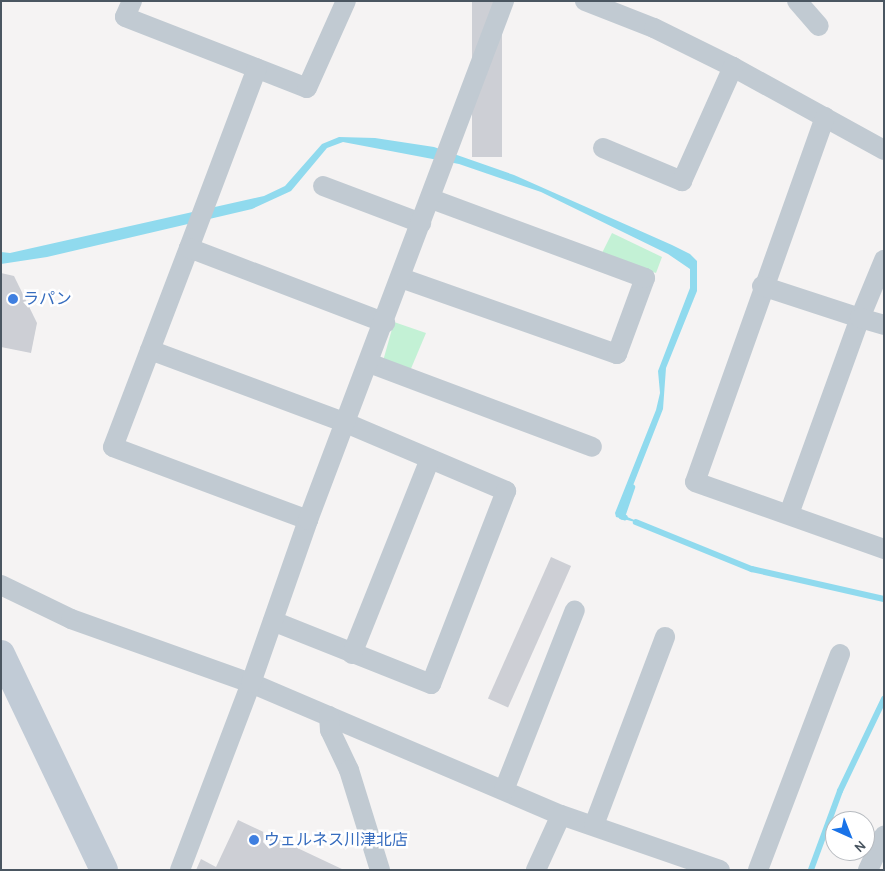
<!DOCTYPE html>
<meta charset="utf-8">
<style>
body{margin:0}
#map{position:relative;width:885px;height:871px;overflow:hidden;background:#f5f3f3;font-family:Karla,"Noto Sans JP",sans-serif}
div>[style]{position:absolute}
[style*='--x']{left:calc(var(--x)*1px);top:calc(var(--y)*1px);width:calc(var(--w)*1px);rotate:calc(var(--a)*1deg)}
.green>*{inset:0;background:#c3f1d5}
.water>*{inset:0;background:#90daee}
.stream>*{height:5.5px;margin:-2.75px;padding:0 2.75px;transform-origin:2.75px;border-radius:2.75px;background:#90daee}
.building>*{inset:0;background:#cdcfd5;transform-origin:0 0}
.street>*{height:20px;margin:-10px;padding:0 10px;transform-origin:10px;border-radius:10px;background:#c1cad2}
.secondary>*{height:28px;margin:-14px;padding:0 14px;transform-origin:14px;border-radius:14px;background:#c1cbd6}
.dots>*{width:14px;height:14px;translate:-50% -50%;box-sizing:border-box;border:2px solid #fff;border-radius:50%}
span{translate:-50% -50%;white-space:nowrap;text-align:center;line-height:1.15;-webkit-text-stroke:5px #fff;paint-order:stroke}
.shop-label{font-size:16px;color:#366cbe}
.left{translate:0 -50%;text-align:left}
.frame{position:absolute;inset:0;border:2px solid #4a5661;pointer-events:none}
.north{position:absolute;left:825px;top:811px;width:50px;height:50px;box-sizing:border-box;background:#fff;border:1px solid #b7bbc0;border-radius:50%;rotate:136deg;font-size:14px;font-weight:700;line-height:20px;text-align:center;color:#4a5661}
.north::after{content:'';display:block;margin:auto;width:18px;height:22px;background:#1a73e8;clip-path:polygon(50% 0,100% 100%,50% 72%,0 100%)}
</style>
<div id="map">
<div class="green">
<div style="clip-path:polygon(612px 233px,662px 257px,656px 273px,602px 253px)"></div>
<div style="clip-path:polygon(394px 322px,426px 333px,410px 371px,383px 361px)"></div>
</div>
<div class="water">
<div style="clip-path:polygon(339px 137px,375px 138px,434px 147px,514px 175px,672px 245px,690px 254px,697px 261px,697px 291px,666px 368px,663px 409px,623px 511px,625px 516px,646px 525px,616px 517px,615px 513px,656px 410px,660px 393px,658px 371px,690px 288px,690px 269px,668px 254px,541px 192px,459px 164px,343px 142px,327px 148px,291px 191px,252px 209px,47px 257px,1px 264px,1px 252px,10px 253px,264px 196px,285px 186px,322px 144px)"></div>
</div>
<div class="stream">
<div style="--x:625;--y:518;--w:3;--a:-162"></div>
<div style="--x:622;--y:517;--w:31;--a:-71"></div>
<div style="--x:636;--y:522;--w:125;--a:22.1"></div>
<div style="--x:752;--y:569;--w:135;--a:12.8"></div>
<div style="--x:811;--y:870;--w:84;--a:-69.8"></div>
<div style="--x:840;--y:791;--w:102;--a:-64.4"></div>
</div>
<div class="building">
<div style="left:472px;top:1px;width:30px;height:156px"></div>
<div style="clip-path:polygon(1px 273px,14px 276px,37px 323px,31px 353px,1px 347px)"></div>
<div style="left:551px;top:557px;width:22px;height:155px;rotate:24deg"></div>
<div style="clip-path:polygon(238px 820px,344px 870px,196px 870px,201px 859px,216px 867px)"></div>
</div>
<div class="street">
<div style="--x:132;--y:1;--w:17;--a:114"></div>
<div style="--x:125;--y:17;--w:195;--a:21.3"></div>
<div style="--x:307;--y:88;--w:95;--a:-65.9"></div>
<div style="--x:585;--y:1;--w:74;--a:21.4"></div>
<div style="--x:654;--y:28;--w:88;--a:26.3"></div>
<div style="--x:733;--y:67;--w:172;--a:28.8"></div>
<div style="--x:797;--y:1;--w:33;--a:49"></div>
<div style="--x:825;--y:117;--w:387;--a:109.6"></div>
<div style="--x:695;--y:482;--w:201;--a:19.5"></div>
<div style="--x:603;--y:148;--w:86;--a:22.7"></div>
<div style="--x:682;--y:181;--w:125;--a:-65.9"></div>
<div style="--x:323;--y:186;--w:105;--a:20.7"></div>
<div style="--x:189;--y:248;--w:192;--a:-69.3"></div>
<div style="--x:401;--y:278;--w:229;--a:19.4"></div>
<div style="--x:617;--y:354;--w:81;--a:-69.8"></div>
<div style="--x:645;--y:278;--w:228;--a:-159.7"></div>
<div style="--x:762;--y:286;--w:103;--a:18.1"></div>
<div style="--x:860;--y:318;--w:63;--a:-67.5"></div>
<div style="--x:150;--y:350;--w:209;--a:20.4"></div>
<div style="--x:346;--y:423;--w:174;--a:23"></div>
<div style="--x:506;--y:491;--w:207;--a:111.2"></div>
<div style="--x:431;--y:684;--w:170;--a:-158.3"></div>
<div style="--x:369;--y:363;--w:238;--a:20.6"></div>
<div style="--x:789;--y:514;--w:208;--a:-70.1"></div>
<div style="--x:860;--y:318;--w:25;--a:16"></div>
<div style="--x:308;--y:520;--w:208;--a:-159.5"></div>
<div style="--x:113;--y:447;--w:213;--a:-69.1"></div>
<div style="--x:189;--y:248;--w:210;--a:20.9"></div>
<div style="--x:1;--y:585;--w:78;--a:25.9"></div>
<div style="--x:71;--y:619;--w:191;--a:19.6"></div>
<div style="--x:251;--y:683;--w:337;--a:23.1"></div>
<div style="--x:561;--y:815;--w:168;--a:19.1"></div>
<div style="--x:352;--y:654;--w:210;--a:-68.2"></div>
<div style="--x:329;--y:716;--w:14;--a:86"></div>
<div style="--x:330;--y:730;--w:44;--a:64.6"></div>
<div style="--x:349;--y:770;--w:105;--a:72.8"></div>
<div style="--x:504;--y:790;--w:193;--a:-68.5"></div>
<div style="--x:594;--y:825;--w:201;--a:-69.3"></div>
<div style="--x:180;--y:870;--w:200;--a:-69.2"></div>
<div style="--x:251;--y:683;--w:173;--a:-70.7"></div>
<div style="--x:308;--y:520;--w:555;--a:-69.31"></div>
<div style="--x:536;--y:870;--w:60;--a:-65.6"></div>
<div style="--x:758;--y:870;--w:231;--a:-69.2"></div>
<div style="--x:868;--y:870;--w:38;--a:-65"></div>
</div>
<div class="secondary">
<div style="--x:1;--y:654;--w:239;--a:64.5"></div>
</div>
<div class="dots">
<div style="left:13px;top:299px;background:#3f7fe0"></div>
<div style="left:254px;top:840px;background:#3f7fe0"></div>
</div>
<div class="shop-label">
<span class="left" style="left:23px;top:299px">ラパン</span>
<span class="left" style="left:264px;top:840px">ウェルネス川津北店</span>
</div>
<div class="frame"></div>
<div class="north">N</div>
</div>
